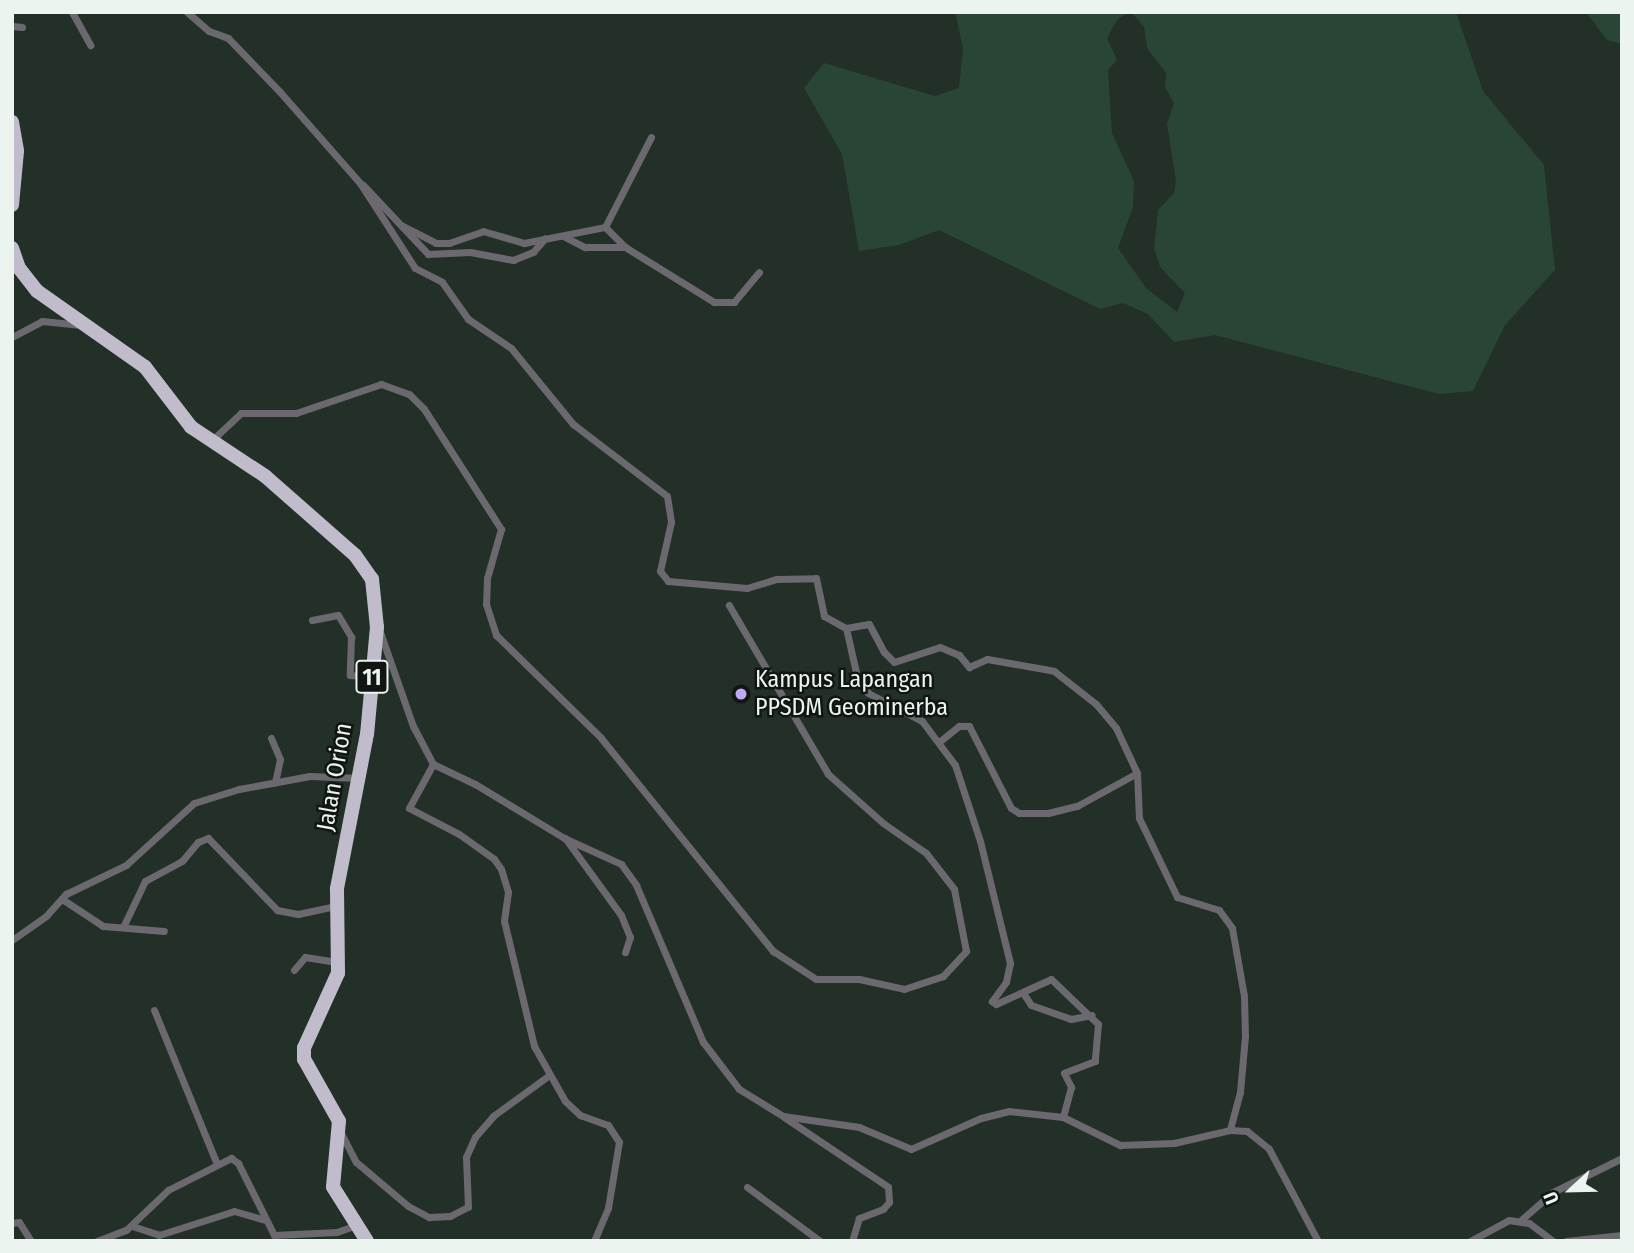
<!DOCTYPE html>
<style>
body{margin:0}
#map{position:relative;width:1634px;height:1253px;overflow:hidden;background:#233028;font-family:"Fira Sans Condensed",sans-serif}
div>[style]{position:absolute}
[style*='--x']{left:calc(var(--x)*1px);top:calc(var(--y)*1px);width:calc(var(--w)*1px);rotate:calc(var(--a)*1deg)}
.green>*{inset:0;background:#284535}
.street>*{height:7px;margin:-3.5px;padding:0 3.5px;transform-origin:3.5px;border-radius:3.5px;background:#6b696f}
.highway>*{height:14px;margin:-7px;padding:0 7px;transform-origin:7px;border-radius:7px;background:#c1bccc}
.dots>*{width:19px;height:19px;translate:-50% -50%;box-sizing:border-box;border:4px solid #111613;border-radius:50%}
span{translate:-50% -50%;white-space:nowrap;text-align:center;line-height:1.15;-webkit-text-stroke:5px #111613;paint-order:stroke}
.shield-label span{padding:2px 5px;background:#111613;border:2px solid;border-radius:5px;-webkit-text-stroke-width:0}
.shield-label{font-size:23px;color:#ecf4ef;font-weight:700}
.poi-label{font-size:24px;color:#ecf4ef}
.left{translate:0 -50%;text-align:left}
.street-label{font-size:24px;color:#ecf4ef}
.frame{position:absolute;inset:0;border:14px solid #ecf4ef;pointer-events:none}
.north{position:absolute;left:1536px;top:1155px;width:70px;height:70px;-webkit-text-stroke:5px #111613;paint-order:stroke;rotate:248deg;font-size:19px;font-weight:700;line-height:28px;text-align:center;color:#ecf4ef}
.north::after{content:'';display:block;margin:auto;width:24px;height:32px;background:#ecf4ef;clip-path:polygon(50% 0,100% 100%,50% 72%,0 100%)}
</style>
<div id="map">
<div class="green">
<div style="clip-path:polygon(955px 12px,1129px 12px,1117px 20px,1107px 38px,1117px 60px,1108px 70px,1112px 133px,1134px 181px,1133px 207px,1118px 248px,1146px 288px,1177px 312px,1185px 293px,1160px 267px,1154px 248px,1158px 210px,1174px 193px,1176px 181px,1167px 124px,1174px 103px,1165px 87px,1166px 73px,1147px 48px,1144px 27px,1131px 12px,1456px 12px,1483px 91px,1544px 165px,1555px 270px,1505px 325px,1473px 391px,1439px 394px,1215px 335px,1174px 342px,1148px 314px,1123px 303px,1100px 309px,939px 230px,899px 245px,859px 251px,842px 154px,804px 88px,824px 63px,935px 96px,959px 88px,963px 48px)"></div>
<div style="clip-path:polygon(1586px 12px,1622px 12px,1622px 44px,1607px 40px)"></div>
</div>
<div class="street">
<div style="--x:72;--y:12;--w:38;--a:61"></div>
<div style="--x:187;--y:12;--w:29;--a:41"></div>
<div style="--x:209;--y:31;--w:20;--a:20"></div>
<div style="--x:228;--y:38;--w:75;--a:46.1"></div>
<div style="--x:280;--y:92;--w:121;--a:48.7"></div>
<div style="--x:360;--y:183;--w:101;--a:57.1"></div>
<div style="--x:415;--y:268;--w:30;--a:27"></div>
<div style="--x:442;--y:282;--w:45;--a:54.9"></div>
<div style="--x:468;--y:319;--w:52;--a:34"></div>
<div style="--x:511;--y:348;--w:98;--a:50.8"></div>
<div style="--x:573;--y:424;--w:118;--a:37.5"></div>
<div style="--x:667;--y:496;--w:26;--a:81"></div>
<div style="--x:671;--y:522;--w:50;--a:102.7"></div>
<div style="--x:660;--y:571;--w:13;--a:51"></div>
<div style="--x:668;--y:581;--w:79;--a:5.1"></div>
<div style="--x:747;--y:588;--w:31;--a:-17"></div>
<div style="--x:777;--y:579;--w:39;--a:-1"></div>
<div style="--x:816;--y:578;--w:39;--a:78"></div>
<div style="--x:824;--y:616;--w:25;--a:29"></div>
<div style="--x:846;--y:628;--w:23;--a:-10"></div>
<div style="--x:869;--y:624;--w:32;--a:62"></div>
<div style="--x:884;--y:652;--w:14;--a:45"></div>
<div style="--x:894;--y:662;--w:48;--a:-18.1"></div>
<div style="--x:940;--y:647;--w:21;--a:23"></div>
<div style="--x:959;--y:655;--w:16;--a:50"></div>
<div style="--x:969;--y:667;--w:20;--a:-24"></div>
<div style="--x:987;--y:659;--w:58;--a:10"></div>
<div style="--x:1044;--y:669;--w:10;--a:11"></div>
<div style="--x:1054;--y:671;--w:53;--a:38.2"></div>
<div style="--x:1096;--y:704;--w:31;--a:50"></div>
<div style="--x:1116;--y:728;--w:50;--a:65"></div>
<div style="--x:1137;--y:773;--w:45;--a:87.5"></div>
<div style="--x:1139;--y:818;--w:88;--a:64.3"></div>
<div style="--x:1177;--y:897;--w:44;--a:17.2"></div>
<div style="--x:1219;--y:910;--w:22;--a:54"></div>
<div style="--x:1232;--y:928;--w:69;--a:80"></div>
<div style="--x:1244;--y:996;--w:40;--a:88.6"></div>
<div style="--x:1245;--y:1036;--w:56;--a:95.1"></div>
<div style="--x:1240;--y:1092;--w:39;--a:105"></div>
<div style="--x:12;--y:26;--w:10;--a:6"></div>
<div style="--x:363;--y:185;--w:95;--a:46.7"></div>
<div style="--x:428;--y:254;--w:42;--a:-2.7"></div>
<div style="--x:470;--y:252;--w:44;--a:10.5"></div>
<div style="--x:513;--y:260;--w:22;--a:-22"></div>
<div style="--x:533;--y:252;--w:18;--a:-49"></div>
<div style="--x:403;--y:226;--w:37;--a:27"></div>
<div style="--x:436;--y:243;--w:13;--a:0"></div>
<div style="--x:449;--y:243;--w:36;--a:-19"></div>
<div style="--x:483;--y:231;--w:43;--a:16.3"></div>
<div style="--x:524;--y:243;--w:83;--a:-11.2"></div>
<div style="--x:605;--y:227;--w:101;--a:-62.9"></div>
<div style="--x:605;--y:227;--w:28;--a:45"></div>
<div style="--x:625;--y:247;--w:105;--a:31.7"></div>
<div style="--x:714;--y:302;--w:20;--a:0"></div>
<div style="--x:734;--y:302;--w:39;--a:-50"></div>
<div style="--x:563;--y:236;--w:25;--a:27"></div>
<div style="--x:585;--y:247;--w:40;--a:0"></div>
<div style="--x:12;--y:337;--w:34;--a:-28"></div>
<div style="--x:42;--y:321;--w:39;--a:6"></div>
<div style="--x:210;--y:442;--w:42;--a:-43.1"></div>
<div style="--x:241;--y:413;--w:55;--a:0"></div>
<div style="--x:296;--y:413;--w:90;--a:-18.8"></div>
<div style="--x:381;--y:384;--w:30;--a:20"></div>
<div style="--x:409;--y:394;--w:21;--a:45"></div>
<div style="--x:424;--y:409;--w:143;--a:57.3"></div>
<div style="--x:501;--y:529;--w:51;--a:105.9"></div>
<div style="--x:487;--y:578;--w:26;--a:92"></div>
<div style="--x:486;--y:604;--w:33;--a:72"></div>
<div style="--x:496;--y:635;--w:147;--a:44.4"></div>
<div style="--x:601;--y:738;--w:274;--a:51.1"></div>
<div style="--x:773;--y:951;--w:51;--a:33.1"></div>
<div style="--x:816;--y:979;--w:43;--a:0"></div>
<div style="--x:859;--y:979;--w:46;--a:12.5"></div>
<div style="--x:904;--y:989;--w:41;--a:-18.4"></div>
<div style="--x:943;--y:976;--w:34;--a:-47"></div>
<div style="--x:966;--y:951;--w:63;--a:-101"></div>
<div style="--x:954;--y:889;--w:46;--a:-127.9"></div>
<div style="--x:926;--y:853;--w:52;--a:-145.1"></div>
<div style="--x:883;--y:823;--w:74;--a:-138.3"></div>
<div style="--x:828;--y:774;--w:196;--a:-120.4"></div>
<div style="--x:312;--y:620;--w:26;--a:-11"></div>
<div style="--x:338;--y:615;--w:26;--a:59"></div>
<div style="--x:351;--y:637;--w:38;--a:92"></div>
<div style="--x:350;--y:675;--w:22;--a:5"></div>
<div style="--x:846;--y:628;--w:50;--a:77.3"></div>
<div style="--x:857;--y:677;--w:19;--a:55"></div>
<div style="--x:868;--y:693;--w:61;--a:27.4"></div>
<div style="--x:922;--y:721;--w:55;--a:53.1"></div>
<div style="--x:955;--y:765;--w:80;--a:71.8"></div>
<div style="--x:980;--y:841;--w:126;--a:76.2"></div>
<div style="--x:1010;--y:963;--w:19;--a:102"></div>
<div style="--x:1006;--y:982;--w:24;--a:126"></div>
<div style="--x:992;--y:1001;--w:5;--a:37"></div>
<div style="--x:996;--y:1004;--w:60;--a:-24.4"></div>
<div style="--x:1051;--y:979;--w:65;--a:43.8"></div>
<div style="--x:1098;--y:1024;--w:37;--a:95"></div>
<div style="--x:1095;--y:1061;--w:33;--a:159"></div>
<div style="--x:1064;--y:1073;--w:16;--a:63"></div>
<div style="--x:1071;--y:1087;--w:31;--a:105"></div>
<div style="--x:380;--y:632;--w:100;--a:70.7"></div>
<div style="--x:413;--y:726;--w:43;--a:62.2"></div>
<div style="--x:433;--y:764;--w:47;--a:25.5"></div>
<div style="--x:475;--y:784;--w:104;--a:31.2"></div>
<div style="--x:564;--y:838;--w:63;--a:24.5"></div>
<div style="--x:621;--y:864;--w:26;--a:54"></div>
<div style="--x:636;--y:885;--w:171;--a:66.9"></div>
<div style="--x:703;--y:1042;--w:59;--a:52.5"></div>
<div style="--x:739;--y:1089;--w:52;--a:31.5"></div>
<div style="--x:783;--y:1116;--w:77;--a:8.2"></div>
<div style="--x:859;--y:1127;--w:56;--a:22.9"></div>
<div style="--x:911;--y:1149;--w:77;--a:-23.9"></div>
<div style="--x:981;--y:1118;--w:29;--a:-14"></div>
<div style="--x:1009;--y:1111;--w:54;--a:6.3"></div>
<div style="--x:1063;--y:1117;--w:64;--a:26.2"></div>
<div style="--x:1120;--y:1145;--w:54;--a:-2.1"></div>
<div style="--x:1174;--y:1143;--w:57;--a:-13.1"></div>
<div style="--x:1230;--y:1130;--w:17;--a:3"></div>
<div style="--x:1247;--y:1131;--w:28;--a:39"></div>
<div style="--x:1269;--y:1149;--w:104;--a:62"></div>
<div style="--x:271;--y:738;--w:23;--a:67"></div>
<div style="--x:280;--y:759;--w:24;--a:102"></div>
<div style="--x:939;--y:742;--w:26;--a:-39"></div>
<div style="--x:959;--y:726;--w:10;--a:0"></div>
<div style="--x:969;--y:726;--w:92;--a:62.9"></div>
<div style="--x:1011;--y:808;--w:9;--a:32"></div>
<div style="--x:1019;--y:813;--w:29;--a:0"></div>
<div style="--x:1048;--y:813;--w:30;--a:-14"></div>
<div style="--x:1077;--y:806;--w:68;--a:-28.8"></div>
<div style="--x:433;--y:764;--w:50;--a:118.6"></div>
<div style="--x:409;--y:808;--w:56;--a:27.5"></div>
<div style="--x:459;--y:834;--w:43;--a:35.5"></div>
<div style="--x:494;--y:859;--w:12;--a:55"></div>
<div style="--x:501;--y:869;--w:24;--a:73"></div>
<div style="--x:508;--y:892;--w:29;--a:98"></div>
<div style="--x:504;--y:921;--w:129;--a:76.5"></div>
<div style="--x:534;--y:1046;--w:63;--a:60.6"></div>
<div style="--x:565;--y:1101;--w:21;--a:43"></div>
<div style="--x:580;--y:1115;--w:30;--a:20"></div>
<div style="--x:608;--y:1125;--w:20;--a:57"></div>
<div style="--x:619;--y:1142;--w:67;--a:99.5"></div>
<div style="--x:608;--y:1208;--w:36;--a:113"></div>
<div style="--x:565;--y:838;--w:95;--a:54"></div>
<div style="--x:621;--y:915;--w:24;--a:68"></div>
<div style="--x:630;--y:937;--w:16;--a:108"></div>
<div style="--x:62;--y:899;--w:49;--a:33.4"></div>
<div style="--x:103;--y:926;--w:61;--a:4.7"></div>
<div style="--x:124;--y:925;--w:49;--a:-64.5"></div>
<div style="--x:145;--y:881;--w:42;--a:-28.4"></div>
<div style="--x:182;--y:861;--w:25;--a:-50"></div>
<div style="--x:198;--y:842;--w:11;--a:-22"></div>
<div style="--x:208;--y:838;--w:100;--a:46.2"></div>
<div style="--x:277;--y:910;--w:21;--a:11"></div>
<div style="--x:298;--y:914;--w:40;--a:-12"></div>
<div style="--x:12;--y:940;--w:42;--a:-35.2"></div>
<div style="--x:46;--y:916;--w:30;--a:-48"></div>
<div style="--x:66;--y:894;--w:67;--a:-25.8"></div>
<div style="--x:126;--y:865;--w:92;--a:-42.4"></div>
<div style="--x:194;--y:803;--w:47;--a:-17.3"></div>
<div style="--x:239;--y:789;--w:72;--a:-10.4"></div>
<div style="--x:310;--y:776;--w:50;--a:2.3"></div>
<div style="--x:294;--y:970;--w:17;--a:-50"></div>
<div style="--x:305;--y:957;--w:32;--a:9"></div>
<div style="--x:1023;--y:993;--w:14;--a:56"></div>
<div style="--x:1031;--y:1005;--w:42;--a:19.3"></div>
<div style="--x:1071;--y:1019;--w:21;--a:-11"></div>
<div style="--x:154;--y:1010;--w:166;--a:67.8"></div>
<div style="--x:784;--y:1117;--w:125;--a:33.9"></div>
<div style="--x:888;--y:1187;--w:15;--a:86"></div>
<div style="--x:889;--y:1202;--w:9;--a:131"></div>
<div style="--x:883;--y:1209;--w:26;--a:159"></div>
<div style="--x:859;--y:1218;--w:24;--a:107"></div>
<div style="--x:340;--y:1131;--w:35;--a:63"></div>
<div style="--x:356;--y:1162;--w:68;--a:40.2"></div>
<div style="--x:408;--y:1206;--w:24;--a:28"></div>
<div style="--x:429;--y:1217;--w:21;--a:-3"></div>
<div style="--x:450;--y:1216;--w:20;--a:-27"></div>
<div style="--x:468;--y:1207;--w:50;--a:-92.3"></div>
<div style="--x:466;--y:1157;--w:22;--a:-66"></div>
<div style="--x:475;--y:1137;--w:28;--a:-49"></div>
<div style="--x:493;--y:1116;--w:68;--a:-36"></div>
<div style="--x:747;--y:1187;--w:91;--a:36.5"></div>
<div style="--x:1520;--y:1221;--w:44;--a:-41.3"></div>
<div style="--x:1553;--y:1192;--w:77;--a:-26.2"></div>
<div style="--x:12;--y:1223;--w:7;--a:-8"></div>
<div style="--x:19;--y:1222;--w:22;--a:58"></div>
<div style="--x:132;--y:1226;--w:28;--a:18"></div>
<div style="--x:159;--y:1235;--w:79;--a:-17.7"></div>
<div style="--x:234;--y:1211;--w:33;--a:16"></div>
<div style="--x:97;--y:1241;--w:31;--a:-21"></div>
<div style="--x:126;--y:1230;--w:58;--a:-43.6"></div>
<div style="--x:168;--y:1190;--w:71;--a:-26.9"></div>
<div style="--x:231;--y:1158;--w:9;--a:36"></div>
<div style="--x:238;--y:1163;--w:80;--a:63.4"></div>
<div style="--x:274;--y:1235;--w:63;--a:-2.7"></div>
<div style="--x:337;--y:1232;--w:23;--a:-20"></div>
<div style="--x:1470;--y:1241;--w:44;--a:-28.3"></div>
<div style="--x:1509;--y:1220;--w:20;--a:9"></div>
<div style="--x:1529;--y:1223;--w:30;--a:37"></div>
<div style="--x:1566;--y:1241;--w:56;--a:-6.1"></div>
</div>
<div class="highway">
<div style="--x:12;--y:122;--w:29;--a:80"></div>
<div style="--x:17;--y:151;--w:54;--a:95.3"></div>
<div style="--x:12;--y:248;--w:21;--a:71"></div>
<div style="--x:19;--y:268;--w:29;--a:52"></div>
<div style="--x:37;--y:291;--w:132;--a:35.1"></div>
<div style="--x:145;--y:367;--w:76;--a:52.5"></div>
<div style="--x:191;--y:427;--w:89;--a:33.5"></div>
<div style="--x:265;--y:476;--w:120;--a:41.3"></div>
<div style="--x:355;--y:555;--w:29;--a:55"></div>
<div style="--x:372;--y:579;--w:48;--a:84.1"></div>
<div style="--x:377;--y:627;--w:107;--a:95.3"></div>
<div style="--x:367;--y:734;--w:158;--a:101"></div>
<div style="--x:337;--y:889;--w:84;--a:89.3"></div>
<div style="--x:338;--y:973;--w:82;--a:114.4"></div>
<div style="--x:304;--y:1048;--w:11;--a:90"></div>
<div style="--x:304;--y:1059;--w:71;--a:60.6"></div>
<div style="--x:339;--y:1121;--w:66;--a:95.2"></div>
<div style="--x:333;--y:1187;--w:64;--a:57.8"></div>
</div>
<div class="dots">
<div style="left:741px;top:694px;background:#c0a8f4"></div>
</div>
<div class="shield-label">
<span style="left:372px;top:677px">11</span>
</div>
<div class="poi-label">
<span class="left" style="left:755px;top:694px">Kampus Lapangan<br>PPSDM Geominerba</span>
</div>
<div class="street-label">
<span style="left:335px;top:777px;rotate:-80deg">Jalan Orion</span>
</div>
<div class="frame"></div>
<div class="north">U</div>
</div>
